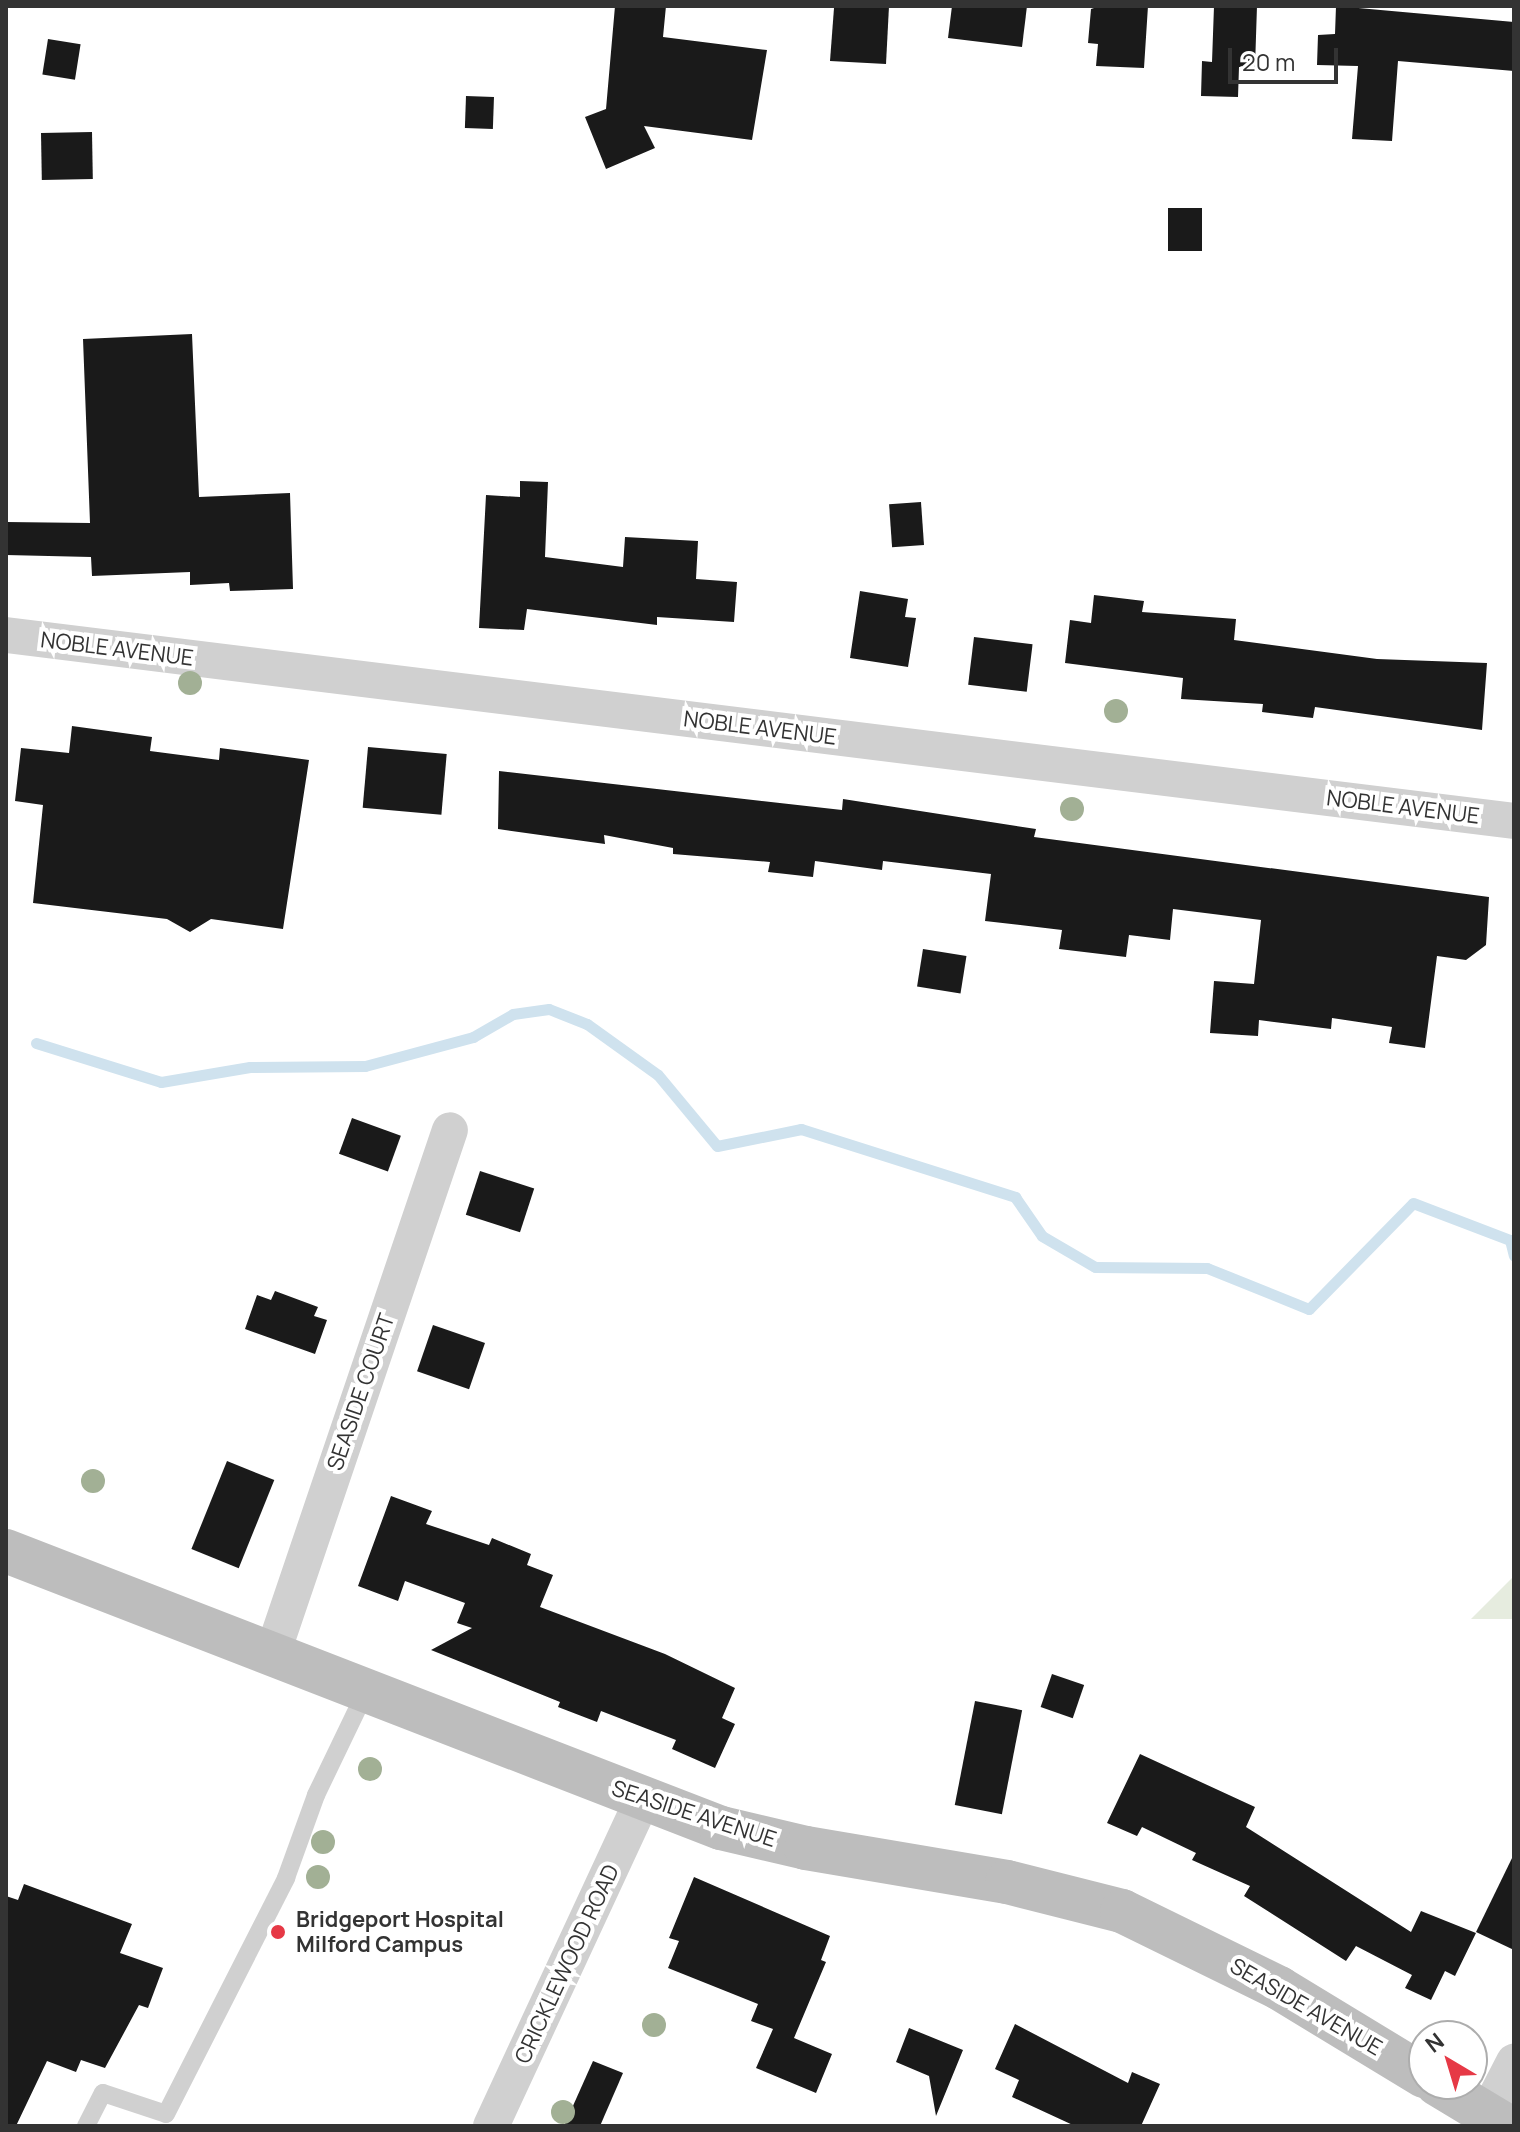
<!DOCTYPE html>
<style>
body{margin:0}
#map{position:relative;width:1520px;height:2132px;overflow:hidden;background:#fff;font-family:Manrope,sans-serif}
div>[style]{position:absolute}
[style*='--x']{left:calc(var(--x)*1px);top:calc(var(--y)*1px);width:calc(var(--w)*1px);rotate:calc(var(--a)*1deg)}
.green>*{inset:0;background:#e6ecdf}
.stream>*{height:11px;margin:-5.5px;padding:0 5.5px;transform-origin:5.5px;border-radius:5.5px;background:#cfe2ee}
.building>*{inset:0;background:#1a1a1a;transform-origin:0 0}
.lane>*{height:18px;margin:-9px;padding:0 9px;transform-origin:9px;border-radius:9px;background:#d0d0d0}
.street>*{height:36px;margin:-18px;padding:0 18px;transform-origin:18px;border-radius:18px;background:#d0d0d0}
.secondary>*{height:44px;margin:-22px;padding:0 22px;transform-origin:22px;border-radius:22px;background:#bdbdbd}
.trees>*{width:24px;height:24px;margin:-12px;border-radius:50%;background:#a2b095}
.dots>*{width:22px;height:22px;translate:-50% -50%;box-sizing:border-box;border:4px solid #fff;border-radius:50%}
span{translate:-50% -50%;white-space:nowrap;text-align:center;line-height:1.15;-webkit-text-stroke:8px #fff;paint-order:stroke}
.street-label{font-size:22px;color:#333}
.poi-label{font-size:22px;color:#333;font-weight:700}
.left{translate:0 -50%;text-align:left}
.frame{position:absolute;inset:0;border:8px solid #333;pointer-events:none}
.north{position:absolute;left:1408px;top:2020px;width:80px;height:80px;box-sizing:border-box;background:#fff;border:2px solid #adadad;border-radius:50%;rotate:322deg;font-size:22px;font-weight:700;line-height:32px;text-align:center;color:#333}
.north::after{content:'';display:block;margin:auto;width:28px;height:36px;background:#e63946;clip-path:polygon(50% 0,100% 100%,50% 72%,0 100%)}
.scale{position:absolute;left:1228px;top:48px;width:110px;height:36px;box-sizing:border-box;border:4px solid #333;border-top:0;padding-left:10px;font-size:24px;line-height:28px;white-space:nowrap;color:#333;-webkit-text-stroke:6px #fff;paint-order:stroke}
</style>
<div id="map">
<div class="green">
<div style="clip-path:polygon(1514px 1576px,1514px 1619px,1471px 1619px)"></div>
</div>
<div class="stream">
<div style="--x:36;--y:1043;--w:131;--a:17.3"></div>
<div style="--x:161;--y:1082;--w:90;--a:-9.6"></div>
<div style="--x:250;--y:1067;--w:115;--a:-0.5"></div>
<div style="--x:365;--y:1066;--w:112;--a:-15"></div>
<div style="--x:473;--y:1037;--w:46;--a:-29.9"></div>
<div style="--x:513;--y:1014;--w:36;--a:-8"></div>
<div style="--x:549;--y:1009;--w:41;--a:21.5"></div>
<div style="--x:587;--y:1024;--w:87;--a:35.7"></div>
<div style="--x:658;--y:1075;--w:92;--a:50.3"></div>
<div style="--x:717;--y:1146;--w:86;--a:-11.4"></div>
<div style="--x:801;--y:1129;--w:225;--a:17.6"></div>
<div style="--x:1015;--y:1197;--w:47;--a:55.3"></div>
<div style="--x:1042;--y:1236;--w:61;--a:30.3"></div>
<div style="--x:1095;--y:1267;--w:112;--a:0.5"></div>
<div style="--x:1207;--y:1268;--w:110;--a:21.9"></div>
<div style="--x:1309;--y:1309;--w:148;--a:-45.5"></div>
<div style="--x:1413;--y:1203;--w:104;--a:20.9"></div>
<div style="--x:1510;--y:1240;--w:16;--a:76"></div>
</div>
<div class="building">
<div style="clip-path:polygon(615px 6px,666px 6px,663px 37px,767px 50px,752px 140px,644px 126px,655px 148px,606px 169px,585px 117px,606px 109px)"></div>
<div style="clip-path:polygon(847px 6px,889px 6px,886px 64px,830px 61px,834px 8px)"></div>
<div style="clip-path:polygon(952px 6px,1027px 6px,1022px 47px,948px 38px)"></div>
<div style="clip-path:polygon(1100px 6px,1148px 6px,1144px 68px,1096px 66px,1098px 44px,1088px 43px,1091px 9px)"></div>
<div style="clip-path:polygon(1214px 6px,1257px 6px,1255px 67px,1239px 67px,1238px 97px,1201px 96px,1202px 61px,1212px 62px)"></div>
<div style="clip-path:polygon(1336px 6px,1514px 22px,1514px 71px,1398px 61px,1392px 141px,1352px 139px,1358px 66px,1317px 65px,1318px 35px,1335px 34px)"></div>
<div style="left:48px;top:39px;width:33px;height:36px;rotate:9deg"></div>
<div style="left:466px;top:96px;width:28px;height:32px;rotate:2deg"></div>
<div style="left:92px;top:132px;width:47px;height:51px;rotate:89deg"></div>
<div style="left:1168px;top:208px;width:34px;height:43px"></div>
<div style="clip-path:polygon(192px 334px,199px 497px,290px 493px,293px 589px,230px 591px,229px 583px,190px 585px,190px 572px,92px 576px,91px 557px,6px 555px,6px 522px,90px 523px,83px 339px)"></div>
<div style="clip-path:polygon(520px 481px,548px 482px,545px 557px,623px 567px,625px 537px,698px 541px,696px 579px,737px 582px,734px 622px,657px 617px,657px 625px,527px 609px,524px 630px,479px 628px,486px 495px,520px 497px)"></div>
<div style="left:921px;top:502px;width:43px;height:32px;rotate:86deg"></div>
<div style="clip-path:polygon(860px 591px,908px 599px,905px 617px,916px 618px,908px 667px,850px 658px)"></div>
<div style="clip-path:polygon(1094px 595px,1144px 601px,1142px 612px,1236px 619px,1234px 640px,1377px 659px,1487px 663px,1482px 730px,1315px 707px,1313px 718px,1262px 712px,1263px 704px,1181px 699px,1183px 678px,1065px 663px,1070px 620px,1091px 623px)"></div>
<div style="left:974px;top:637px;width:59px;height:48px;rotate:7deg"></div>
<div style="clip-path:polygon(72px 726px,152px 737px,150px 751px,219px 760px,220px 748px,309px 760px,283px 929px,211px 919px,190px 932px,167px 919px,33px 903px,43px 805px,15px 801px,21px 748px,69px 753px)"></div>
<div style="left:368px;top:747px;width:79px;height:61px;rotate:5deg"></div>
<div style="clip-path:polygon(499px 771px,842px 810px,843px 799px,1036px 829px,1034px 837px,1489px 897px,1486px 945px,1466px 960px,1437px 956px,1425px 1048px,1389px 1043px,1392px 1027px,1332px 1018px,1331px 1029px,1259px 1020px,1258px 1036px,1210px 1033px,1214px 981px,1254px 984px,1261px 920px,1173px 909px,1170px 940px,1129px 935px,1126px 957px,1059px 949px,1062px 930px,985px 921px,991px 874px,883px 861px,882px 870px,815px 861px,813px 877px,768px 872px,770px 862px,673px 854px,673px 848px,604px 835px,605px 844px,498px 829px)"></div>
<div style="left:923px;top:949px;width:44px;height:38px;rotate:9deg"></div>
<div style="left:352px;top:1118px;width:52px;height:38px;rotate:20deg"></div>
<div style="left:480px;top:1171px;width:57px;height:46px;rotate:18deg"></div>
<div style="clip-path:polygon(275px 1291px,318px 1307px,314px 1316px,327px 1320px,315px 1354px,245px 1329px,257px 1295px,271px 1300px)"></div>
<div style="left:433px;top:1325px;width:55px;height:49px;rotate:19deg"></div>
<div style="left:227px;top:1461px;width:51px;height:95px;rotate:22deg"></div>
<div style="clip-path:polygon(391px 1496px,432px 1511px,426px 1524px,489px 1545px,492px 1538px,531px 1554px,527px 1565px,553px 1575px,540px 1607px,665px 1654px,735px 1688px,722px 1718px,735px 1724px,715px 1768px,672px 1749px,676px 1740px,601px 1711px,597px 1722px,558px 1707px,560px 1702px,431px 1650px,472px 1628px,457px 1623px,465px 1603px,405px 1581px,398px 1601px,358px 1586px)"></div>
<div style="left:1052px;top:1674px;width:34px;height:35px;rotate:19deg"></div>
<div style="left:975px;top:1701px;width:48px;height:106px;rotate:11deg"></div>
<div style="clip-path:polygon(1140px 1754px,1255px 1807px,1246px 1827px,1411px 1932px,1421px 1911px,1476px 1933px,1455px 1976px,1445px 1971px,1431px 2000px,1405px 1988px,1412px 1975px,1356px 1946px,1346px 1961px,1244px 1896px,1250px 1886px,1192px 1860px,1196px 1853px,1142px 1827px,1137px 1836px,1107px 1823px)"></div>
<div style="clip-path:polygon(1514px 1854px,1514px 1950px,1476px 1932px)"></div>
<div style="clip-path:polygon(694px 1877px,830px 1936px,821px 1960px,826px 1962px,794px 2038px,832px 2054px,816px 2093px,756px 2068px,773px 2029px,751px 2021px,758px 2004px,668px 1968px,679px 1941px,669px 1938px)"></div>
<div style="clip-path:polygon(24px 1884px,132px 1924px,120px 1953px,163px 1968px,148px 2008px,139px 2005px,105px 2068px,81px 2060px,76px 2072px,47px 2061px,16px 2126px,6px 2126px,6px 1896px,18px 1900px)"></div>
<div style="clip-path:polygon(1015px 2024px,1128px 2083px,1132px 2072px,1160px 2084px,1141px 2126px,1075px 2126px,1012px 2097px,1019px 2080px,995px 2069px)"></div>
<div style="clip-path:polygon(909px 2028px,963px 2050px,936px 2116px,929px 2076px,896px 2062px)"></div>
<div style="clip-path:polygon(593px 2061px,623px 2073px,600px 2126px,564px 2126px)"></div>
</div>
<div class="lane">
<div style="--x:86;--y:2126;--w:37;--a:-63"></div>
<div style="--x:103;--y:2093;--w:66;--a:18.4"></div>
<div style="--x:166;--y:2114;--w:265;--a:-63"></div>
<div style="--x:286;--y:1878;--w:88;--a:-70.1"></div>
<div style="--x:316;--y:1795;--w:113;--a:-64.3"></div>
</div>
<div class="street">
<div style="--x:6;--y:635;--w:1519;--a:7.03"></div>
<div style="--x:272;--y:1655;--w:554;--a:-71.27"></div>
<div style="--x:1487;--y:2114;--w:59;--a:-62.6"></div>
<div style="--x:491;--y:2126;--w:358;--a:-65.1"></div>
</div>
<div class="secondary">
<div style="--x:6;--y:1551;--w:767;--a:21.18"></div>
<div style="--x:721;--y:1828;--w:87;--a:13.2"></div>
<div style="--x:806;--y:1848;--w:204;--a:9.6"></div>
<div style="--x:1007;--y:1882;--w:119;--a:14.2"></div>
<div style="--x:1122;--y:1911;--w:175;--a:26.1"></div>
<div style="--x:1279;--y:1988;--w:170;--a:31.3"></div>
<div style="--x:1437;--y:2084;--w:82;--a:31"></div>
</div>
<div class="trees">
<div style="left:190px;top:683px"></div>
<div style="left:1116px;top:711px"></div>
<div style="left:1072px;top:809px"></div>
<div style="left:93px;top:1481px"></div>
<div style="left:370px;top:1769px"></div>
<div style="left:323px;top:1842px"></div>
<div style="left:318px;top:1877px"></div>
<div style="left:654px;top:2025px"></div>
<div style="left:563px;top:2112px"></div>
</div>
<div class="dots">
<div style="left:278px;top:1932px;background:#e63946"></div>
</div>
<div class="street-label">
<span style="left:117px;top:649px;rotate:7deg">NOBLE AVENUE</span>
<span style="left:760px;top:728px;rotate:7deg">NOBLE AVENUE</span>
<span style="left:1403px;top:807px;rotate:7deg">NOBLE AVENUE</span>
<span style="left:361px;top:1392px;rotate:-71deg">SEASIDE COURT</span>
<span style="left:694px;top:1814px;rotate:18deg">SEASIDE AVENUE</span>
<span style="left:567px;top:1964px;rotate:-65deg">CRICKLEWOOD ROAD</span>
<span style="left:1306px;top:2007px;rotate:30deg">SEASIDE AVENUE</span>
</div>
<div class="poi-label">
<span class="left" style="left:296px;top:1932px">Bridgeport Hospital<br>Milford Campus</span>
</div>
<div class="frame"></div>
<div class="north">N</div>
<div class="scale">20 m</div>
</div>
